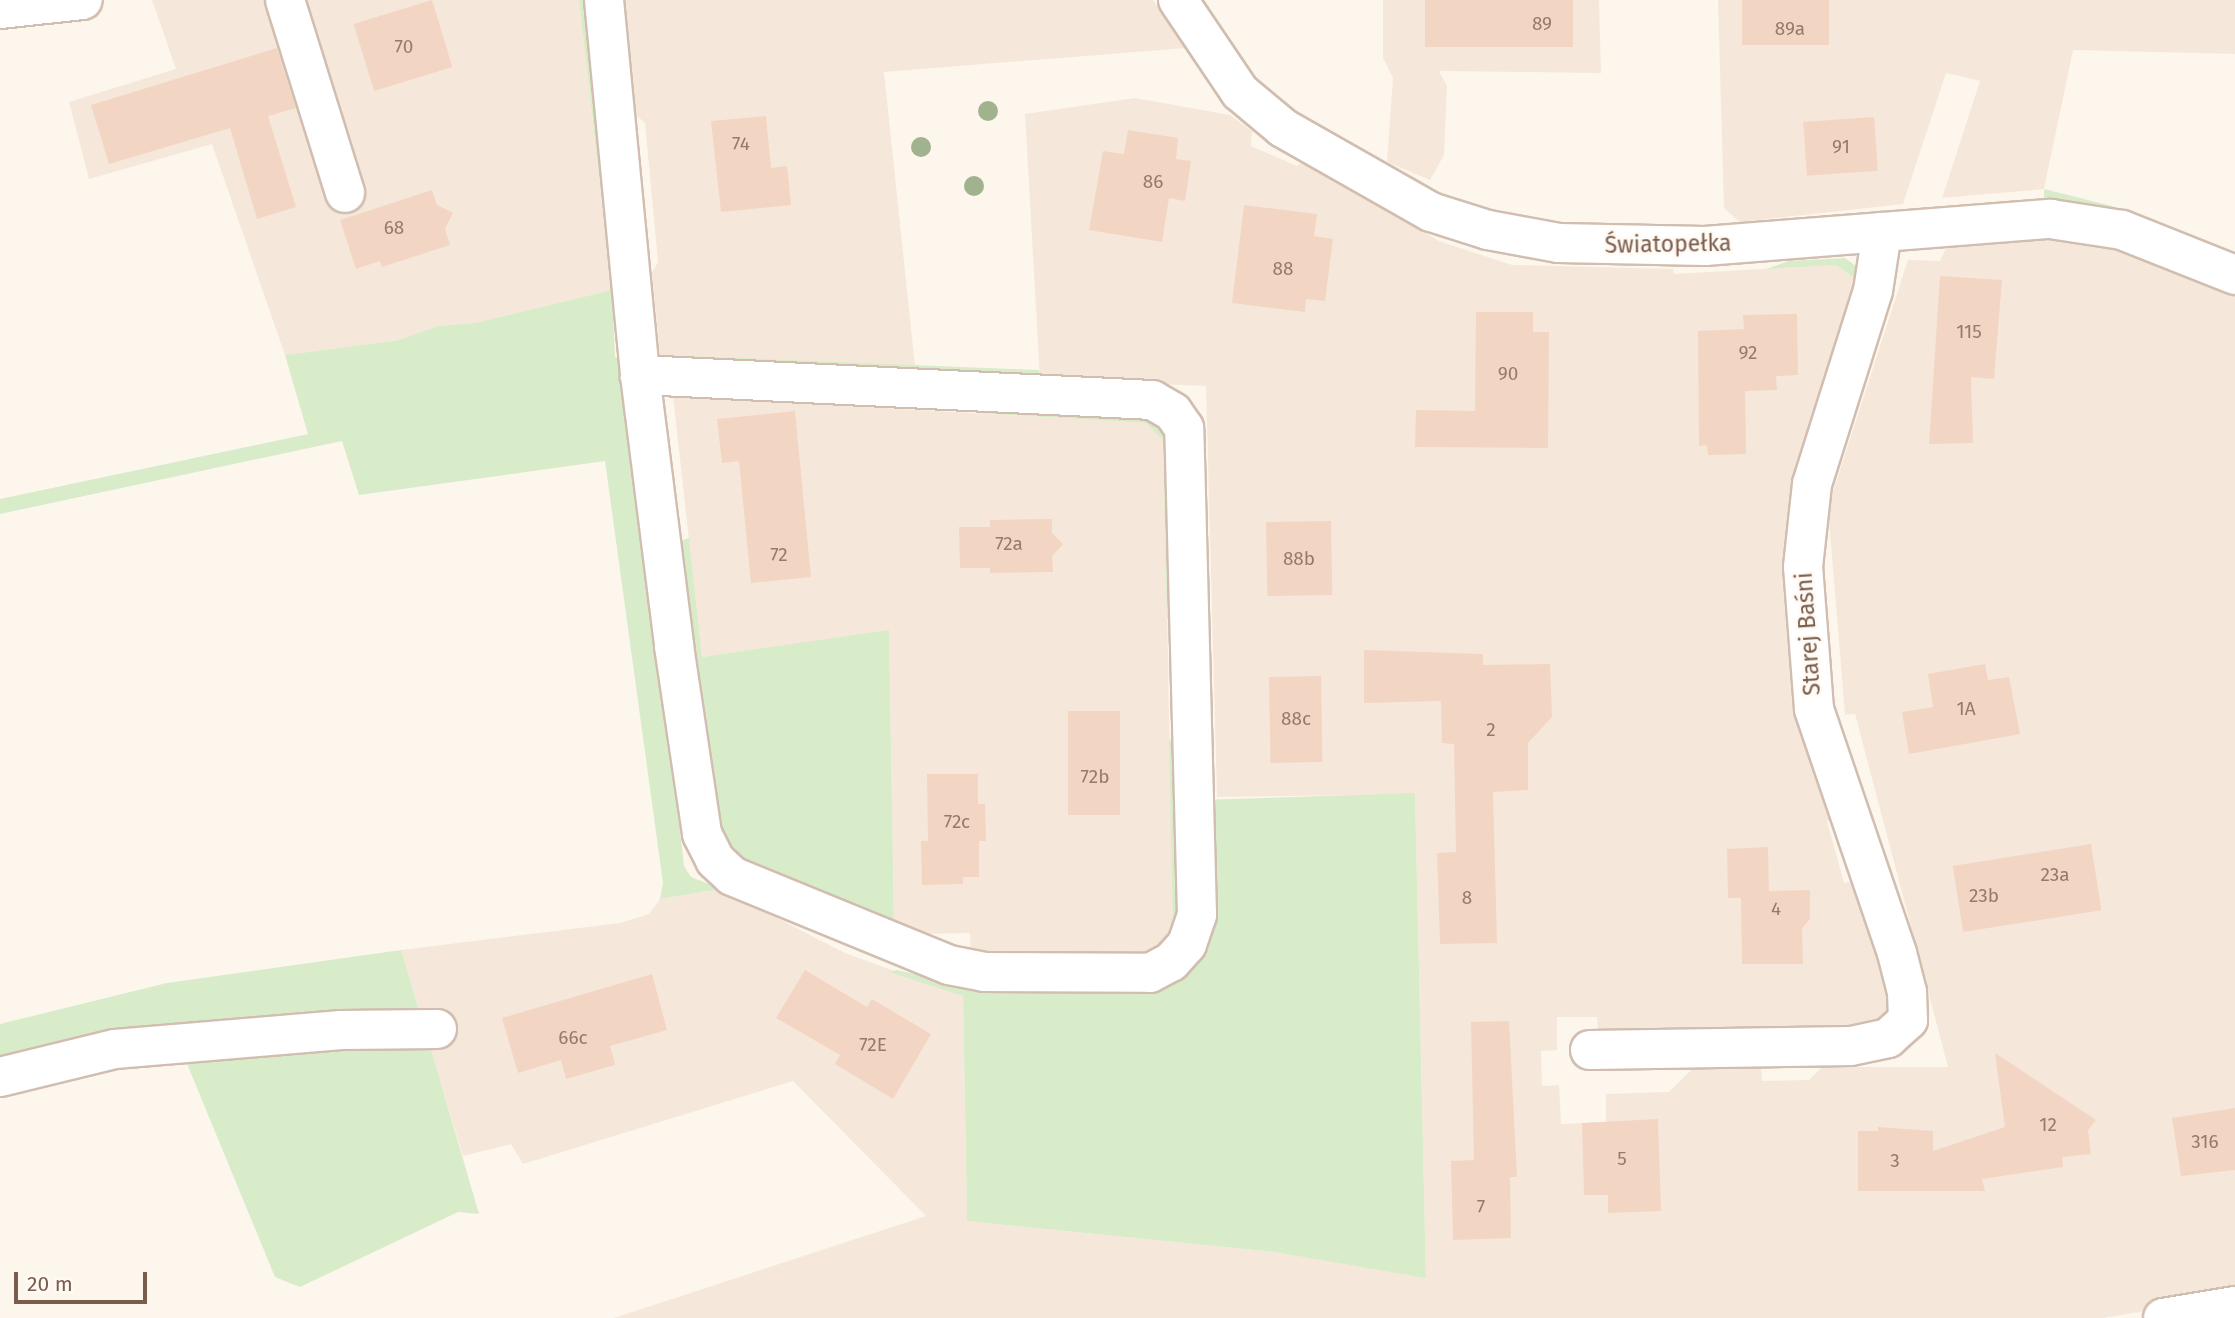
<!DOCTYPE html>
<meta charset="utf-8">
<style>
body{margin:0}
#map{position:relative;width:2235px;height:1318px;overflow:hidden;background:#fdf6ec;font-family:"Fira Sans",sans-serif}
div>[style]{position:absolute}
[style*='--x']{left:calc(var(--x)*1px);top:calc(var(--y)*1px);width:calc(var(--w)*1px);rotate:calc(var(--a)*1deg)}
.residential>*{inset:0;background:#f5e8da}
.green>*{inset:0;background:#d8ecc9}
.building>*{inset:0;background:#f3d5c3;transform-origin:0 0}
.roads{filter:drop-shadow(2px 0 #d1beb0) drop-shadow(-2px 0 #d1beb0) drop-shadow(0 2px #d1beb0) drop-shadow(0 -2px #d1beb0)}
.minor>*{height:38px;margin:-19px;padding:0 19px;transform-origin:19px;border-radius:19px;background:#fff}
.trees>*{width:20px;height:20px;margin:-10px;border-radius:50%;background:#a0b28e}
span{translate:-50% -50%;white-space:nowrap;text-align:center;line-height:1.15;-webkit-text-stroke:5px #fffaf3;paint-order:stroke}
.number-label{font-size:19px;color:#987a6a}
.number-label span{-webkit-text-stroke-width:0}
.street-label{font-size:23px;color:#7a5c4d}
.scale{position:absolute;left:14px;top:1272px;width:133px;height:32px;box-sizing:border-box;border:4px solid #7a5c4d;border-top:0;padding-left:9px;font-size:21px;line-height:24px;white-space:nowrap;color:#7a5c4d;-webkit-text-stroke:5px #fffaf3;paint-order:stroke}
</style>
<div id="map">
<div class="residential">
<div style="clip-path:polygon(152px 0,579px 0,612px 290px,475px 323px,437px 326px,399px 340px,285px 355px,212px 144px,89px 179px,69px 102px,176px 69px)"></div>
<div style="clip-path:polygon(624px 0,1153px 0,1186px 48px,884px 72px,915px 366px,660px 355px,652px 273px,658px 262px,645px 123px,634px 113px)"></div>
<div style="clip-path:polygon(1383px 0,1599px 0,1601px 73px,1439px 71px,1447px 86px,1444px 155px,1430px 180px,1387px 162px,1393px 78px,1383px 58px)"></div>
<div style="clip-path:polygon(1718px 0,2235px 0,2235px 54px,2073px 50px,2044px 189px,1942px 198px,1980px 81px,1946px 73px,1903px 204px,1740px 222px,1724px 208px)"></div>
<div style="clip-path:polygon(1135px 98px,1230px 115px,1252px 131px,1251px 146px,1297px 166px,1305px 161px,1439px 241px,1512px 265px,1673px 269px,1674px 274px,1836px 265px,1855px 279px,1802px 461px,1838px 818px,1827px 821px,1844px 883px,1856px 881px,1890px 1005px,1875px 1028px,1598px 1029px,1597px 1017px,1557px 1017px,1557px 1050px,1541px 1051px,1542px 1086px,1559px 1085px,1561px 1124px,1606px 1122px,1606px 1094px,1669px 1092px,1692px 1069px,1761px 1068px,1762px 1081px,1809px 1080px,1822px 1067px,1948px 1067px,1855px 714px,1845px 715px,1828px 507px,1908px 260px,1940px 261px,1946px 248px,2047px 236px,2118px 247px,2235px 290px,2235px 1296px,2103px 1318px,614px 1318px,926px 1216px,793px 1081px,523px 1164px,511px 1144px,463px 1156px,401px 950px,620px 923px,649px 914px,660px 899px,721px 889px,845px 953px,963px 996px,967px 1221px,1274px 1252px,1426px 1277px,1415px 794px,1217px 797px,1206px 386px,1040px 379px,1025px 114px)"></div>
<div style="clip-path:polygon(673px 396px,1147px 423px,1164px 440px,1173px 934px,1156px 952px,971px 955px,970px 933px,921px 934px,894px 922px,889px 631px,702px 657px)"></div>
</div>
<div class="green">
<div style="clip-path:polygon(579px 0,588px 0,617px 284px,612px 290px,615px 357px,628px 363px,684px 866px,691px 877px,721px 889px,660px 899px,663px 883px,605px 461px,359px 495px,342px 441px,0 514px,0 499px,308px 434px,285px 355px,399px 340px,437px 326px,475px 323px,612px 290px)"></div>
<div style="clip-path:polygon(2044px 189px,2112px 206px,2235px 257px,2044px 203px)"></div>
<div style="clip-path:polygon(1845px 258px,1861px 270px,1789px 604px,1786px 538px,1802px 461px,1855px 279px,1836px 265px,1766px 269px,1789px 261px)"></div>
<div style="clip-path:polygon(660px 355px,1039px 370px,1040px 379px,684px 363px)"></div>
<div style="clip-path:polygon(971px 406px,1152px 415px,1169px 439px,1173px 616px,1167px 619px,1163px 440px,1146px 423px,977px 413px)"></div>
<div style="clip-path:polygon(689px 538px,702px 657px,889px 630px,894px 922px,756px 872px,722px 846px,674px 543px)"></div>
<div style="clip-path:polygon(1169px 738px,1178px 753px,1183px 867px,1182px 920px,1177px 937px,1158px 955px,1141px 960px,1001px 961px,996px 955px,1156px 952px,1173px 934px)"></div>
<div style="clip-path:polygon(1415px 793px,1426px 1278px,1274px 1252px,967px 1221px,963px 996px,889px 972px,897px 970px,969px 987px,1175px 975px,1199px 800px)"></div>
<div style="clip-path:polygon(401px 950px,421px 1017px,0 1067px,0 1024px,167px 983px)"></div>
<div style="clip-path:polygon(429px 1042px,479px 1214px,458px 1212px,300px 1287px,275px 1277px,183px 1054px)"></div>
</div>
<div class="building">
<div style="left:432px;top:0;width:70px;height:82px;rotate:73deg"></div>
<div style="left:1573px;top:0;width:47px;height:148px;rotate:90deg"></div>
<div style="left:1742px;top:0;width:87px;height:45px"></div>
<div style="clip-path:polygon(277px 48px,296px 108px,268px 116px,296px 207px,257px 219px,230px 128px,109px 164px,91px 105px)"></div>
<div style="clip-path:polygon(766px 116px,771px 168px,787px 166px,791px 205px,721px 212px,711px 121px)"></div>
<div style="left:1874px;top:117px;width:54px;height:71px;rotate:86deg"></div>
<div style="clip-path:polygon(1128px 130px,1178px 138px,1176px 159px,1191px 161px,1185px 201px,1169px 198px,1162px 242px,1089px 230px,1103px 151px,1124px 154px)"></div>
<div style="clip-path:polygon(432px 190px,437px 205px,453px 213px,445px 229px,450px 245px,382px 267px,380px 261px,356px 269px,340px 220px)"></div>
<div style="clip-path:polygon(1244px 205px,1317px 214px,1314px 236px,1333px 239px,1325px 301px,1306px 299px,1305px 312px,1232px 303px)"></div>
<div style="clip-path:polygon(1940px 276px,2002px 280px,1994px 379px,1971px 377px,1973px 443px,1929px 444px)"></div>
<div style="clip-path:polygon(1476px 312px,1533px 312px,1533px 332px,1549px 332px,1548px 448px,1415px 447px,1416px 410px,1475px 411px)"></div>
<div style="clip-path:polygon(1797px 314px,1798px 375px,1776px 376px,1777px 390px,1745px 391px,1746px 454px,1708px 455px,1707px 445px,1699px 446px,1698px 331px,1744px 329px,1743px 315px)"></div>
<div style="clip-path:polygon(795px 411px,811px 577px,751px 583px,739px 461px,722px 463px,717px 419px)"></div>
<div style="clip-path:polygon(1052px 519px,1052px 533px,1063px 544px,1052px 556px,1053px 572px,990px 573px,990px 568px,960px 568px,959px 527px,990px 527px,990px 520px)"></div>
<div style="left:1331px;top:521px;width:74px;height:65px;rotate:89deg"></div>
<div style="clip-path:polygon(1364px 650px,1483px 654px,1483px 665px,1550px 664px,1552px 717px,1528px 743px,1528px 790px,1493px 792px,1497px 943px,1440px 944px,1437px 853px,1456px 852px,1454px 744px,1442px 743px,1441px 701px,1364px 703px)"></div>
<div style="clip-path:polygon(1985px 664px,1988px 680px,2009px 677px,2020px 734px,1909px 754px,1902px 712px,1933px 707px,1928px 674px)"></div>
<div style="left:1321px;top:676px;width:86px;height:52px;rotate:89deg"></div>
<div style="left:1068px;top:711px;width:52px;height:104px"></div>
<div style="clip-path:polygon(927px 774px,978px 774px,978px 804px,985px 804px,986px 841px,979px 841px,979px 877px,963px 877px,963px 884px,922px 885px,921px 841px,928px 841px)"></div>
<div style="left:2091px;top:844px;width:67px;height:140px;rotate:81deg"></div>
<div style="clip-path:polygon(1768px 847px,1769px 891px,1810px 890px,1810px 919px,1802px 928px,1803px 964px,1742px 964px,1741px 898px,1728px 898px,1727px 849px)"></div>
<div style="clip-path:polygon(805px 970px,867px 1007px,872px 999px,931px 1034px,893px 1099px,835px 1064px,840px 1055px,776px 1018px)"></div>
<div style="clip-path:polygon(652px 974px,667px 1030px,610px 1046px,615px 1065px,566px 1079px,561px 1060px,518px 1073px,502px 1018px)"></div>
<div style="clip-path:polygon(1509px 1021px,1517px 1177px,1510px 1177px,1511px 1238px,1453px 1240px,1451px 1161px,1474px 1160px,1471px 1022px)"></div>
<div style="clip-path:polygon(1995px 1053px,2096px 1120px,2088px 1130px,2091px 1154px,2062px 1157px,2063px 1167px,1982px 1179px,1985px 1191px,1858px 1191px,1858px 1131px,1878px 1131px,1878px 1127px,1933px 1131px,1933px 1151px,2005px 1127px)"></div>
<div style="clip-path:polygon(2235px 1108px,2235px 1170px,2181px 1176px,2172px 1118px)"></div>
<div style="clip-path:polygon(1658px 1119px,1661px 1211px,1608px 1213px,1608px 1195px,1584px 1195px,1582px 1123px)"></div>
</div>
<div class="roads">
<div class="minor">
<div style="--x:285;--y:0;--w:202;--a:72.7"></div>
<div style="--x:604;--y:0;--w:377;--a:84.5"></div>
<div style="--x:640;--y:375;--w:273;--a:82.8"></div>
<div style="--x:674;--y:646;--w:190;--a:81.5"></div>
<div style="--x:702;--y:834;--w:29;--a:63"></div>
<div style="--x:715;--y:860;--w:23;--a:43"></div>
<div style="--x:732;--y:876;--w:235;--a:22.3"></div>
<div style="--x:949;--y:965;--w:36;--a:11"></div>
<div style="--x:984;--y:972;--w:166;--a:0.3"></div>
<div style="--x:1150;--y:973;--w:24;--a:-28"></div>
<div style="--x:1171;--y:962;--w:24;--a:-48"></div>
<div style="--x:1187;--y:944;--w:31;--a:-71"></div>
<div style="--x:1197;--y:915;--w:487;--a:-91.5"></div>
<div style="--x:1184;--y:428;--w:19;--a:-125"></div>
<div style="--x:1173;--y:412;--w:24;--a:-150"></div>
<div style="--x:1152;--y:400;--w:513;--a:-177.2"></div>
<div style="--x:1178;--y:0;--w:111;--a:56"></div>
<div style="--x:1240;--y:92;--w:56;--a:39.9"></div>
<div style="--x:1283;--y:128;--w:170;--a:29.6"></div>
<div style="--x:1431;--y:212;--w:60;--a:17.5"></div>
<div style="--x:1488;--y:230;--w:72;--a:10.4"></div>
<div style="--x:1559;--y:243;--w:146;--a:1.2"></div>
<div style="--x:1705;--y:246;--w:347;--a:-4.5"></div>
<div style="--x:2051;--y:219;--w:72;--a:8.8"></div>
<div style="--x:2122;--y:230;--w:122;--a:21.7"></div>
<div style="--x:0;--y:9;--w:83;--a:-6.2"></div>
<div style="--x:1590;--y:1050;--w:261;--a:-0.9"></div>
<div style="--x:1851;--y:1046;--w:38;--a:-12"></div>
<div style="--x:1888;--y:1038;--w:27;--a:-42"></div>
<div style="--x:1908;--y:1020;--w:28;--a:-92"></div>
<div style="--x:1907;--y:992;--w:40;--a:-104.4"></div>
<div style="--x:1897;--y:953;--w:258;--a:-108.8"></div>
<div style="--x:1814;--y:709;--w:142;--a:-94.4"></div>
<div style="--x:1803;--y:567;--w:83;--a:-83.8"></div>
<div style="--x:1812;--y:484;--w:202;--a:-72.5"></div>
<div style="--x:1873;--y:291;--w:60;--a:-81.3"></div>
<div style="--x:0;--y:1077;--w:118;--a:-13.7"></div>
<div style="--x:115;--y:1049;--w:227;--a:-4.8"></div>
<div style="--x:341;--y:1030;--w:96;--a:-0.6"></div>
<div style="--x:2163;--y:1318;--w:73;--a:-9.5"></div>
</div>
</div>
<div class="trees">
<div style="left:988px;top:111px"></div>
<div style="left:921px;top:147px"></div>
<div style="left:974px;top:186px"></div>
</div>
<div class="number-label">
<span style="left:1542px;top:24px">89</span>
<span style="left:1790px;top:29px">89a</span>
<span style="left:404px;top:47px">70</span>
<span style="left:741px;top:144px">74</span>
<span style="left:1841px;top:147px">91</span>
<span style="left:1153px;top:182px">86</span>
<span style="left:394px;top:228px">68</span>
<span style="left:1283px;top:269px">88</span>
<span style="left:1969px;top:332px">115</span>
<span style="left:1748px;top:353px">92</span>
<span style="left:1508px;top:374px">90</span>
<span style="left:1009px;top:544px">72a</span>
<span style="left:779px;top:555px">72</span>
<span style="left:1299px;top:559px">88b</span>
<span style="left:1966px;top:709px">1A</span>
<span style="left:1296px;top:719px">88c</span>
<span style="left:1491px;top:730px">2</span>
<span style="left:1095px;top:777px">72b</span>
<span style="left:957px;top:822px">72c</span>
<span style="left:2055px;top:875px">23a</span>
<span style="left:1984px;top:896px">23b</span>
<span style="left:1467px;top:898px">8</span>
<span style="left:1776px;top:909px">4</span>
<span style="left:573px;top:1038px">66c</span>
<span style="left:873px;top:1045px">72E</span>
<span style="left:2048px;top:1125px">12</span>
<span style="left:2205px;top:1142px">316</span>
<span style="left:1622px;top:1159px">5</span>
<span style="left:1895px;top:1161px">3</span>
<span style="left:1481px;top:1207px">7</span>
</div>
<div class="street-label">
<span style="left:1668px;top:244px;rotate:-1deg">Światopełka</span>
<span style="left:1808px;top:634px;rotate:-94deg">Starej Baśni</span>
</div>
<div class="scale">20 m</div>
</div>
